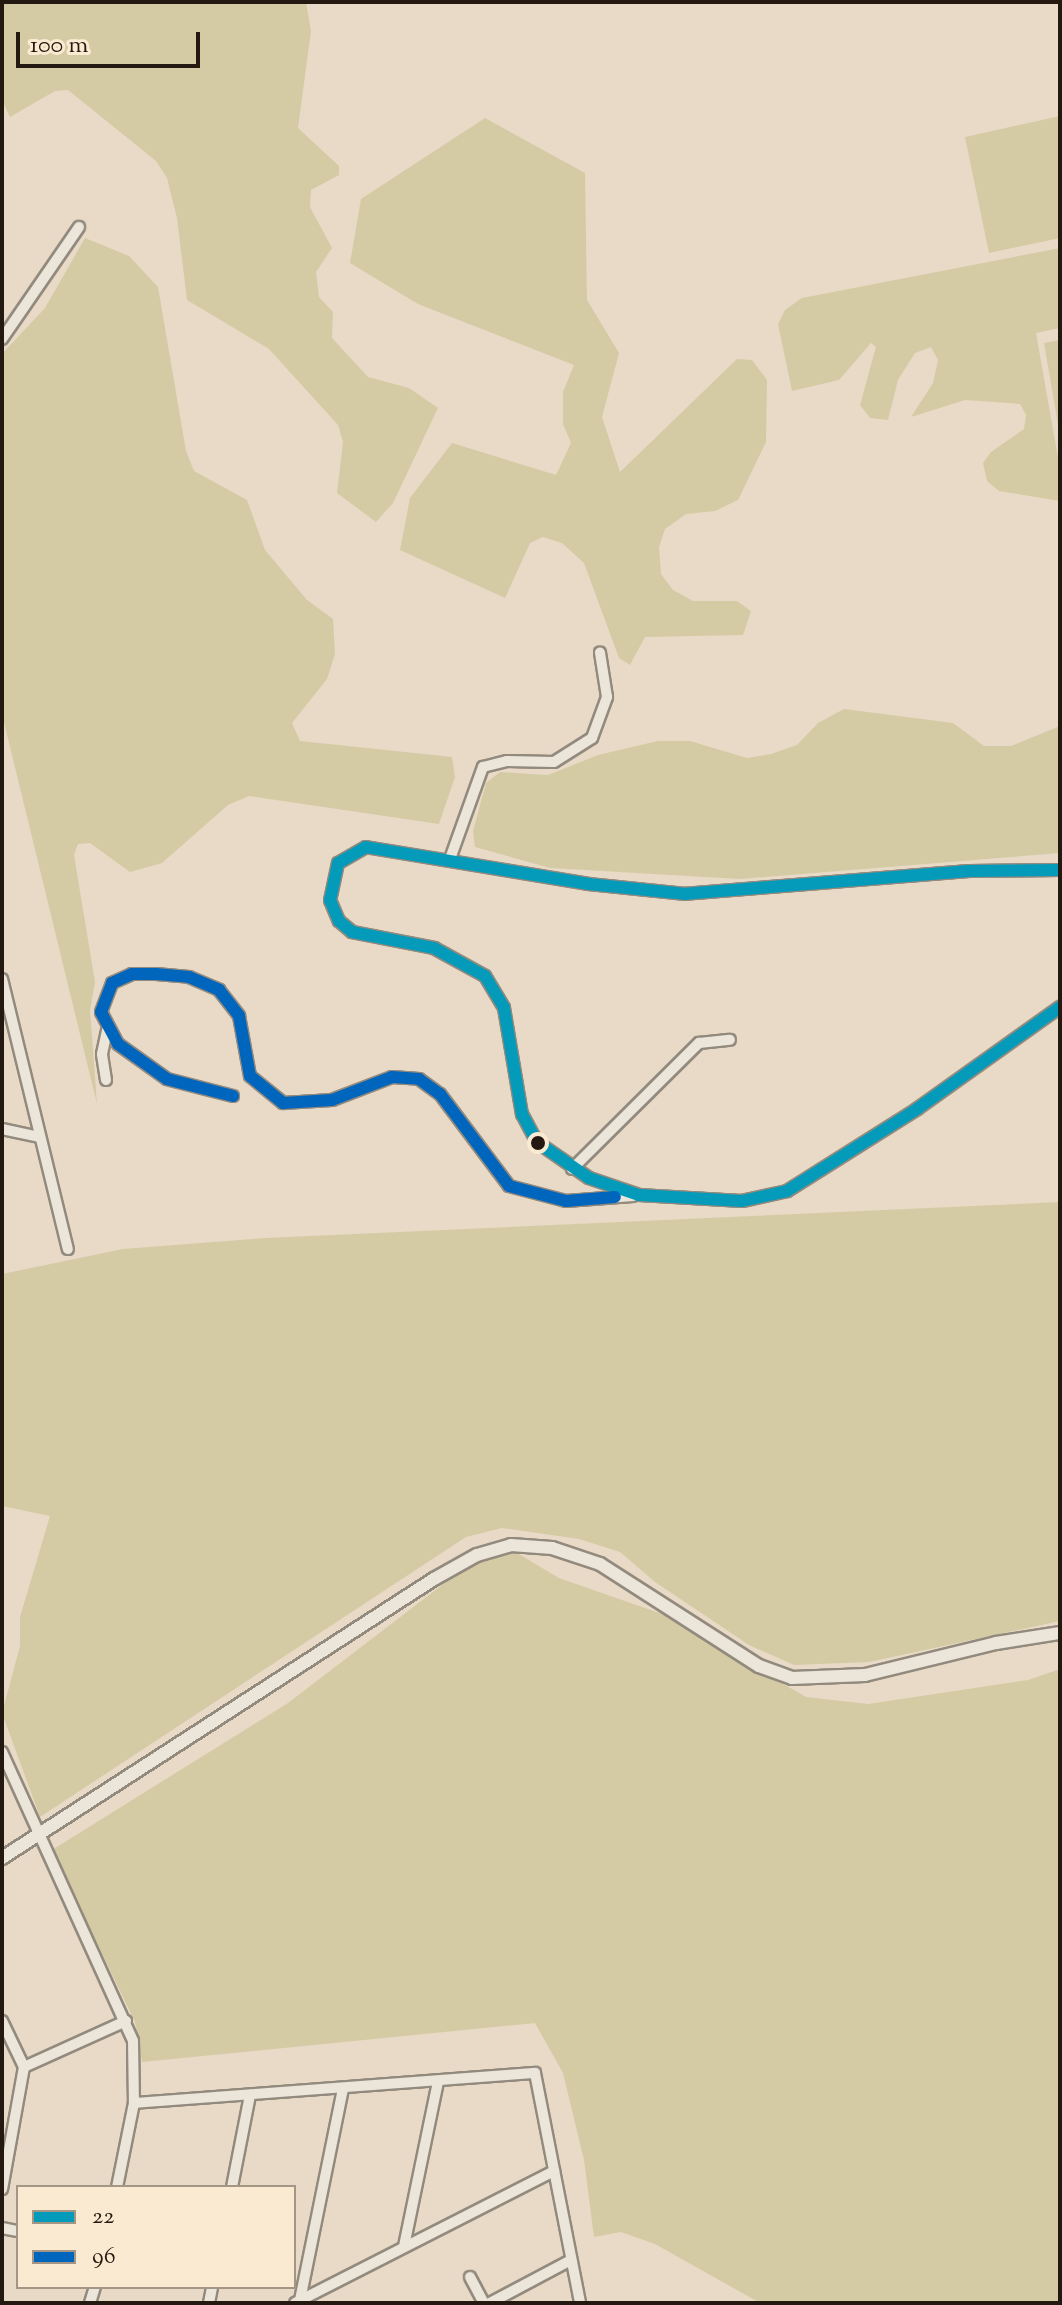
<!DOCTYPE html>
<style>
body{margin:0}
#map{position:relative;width:1062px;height:2305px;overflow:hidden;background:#e8dac6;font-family:"Sorts Mill Goudy",serif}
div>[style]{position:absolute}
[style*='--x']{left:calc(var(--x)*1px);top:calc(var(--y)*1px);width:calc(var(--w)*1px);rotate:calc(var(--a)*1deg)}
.green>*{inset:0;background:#d4cba5}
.roads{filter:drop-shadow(2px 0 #938a7e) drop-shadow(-2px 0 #938a7e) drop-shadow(0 2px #938a7e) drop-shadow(0 -2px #938a7e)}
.minor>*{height:10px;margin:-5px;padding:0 5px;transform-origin:5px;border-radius:5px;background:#ebe5da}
.tertiary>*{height:12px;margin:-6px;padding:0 6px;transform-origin:6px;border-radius:6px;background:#ebe5da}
.bus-1>*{height:12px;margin:-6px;padding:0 6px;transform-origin:6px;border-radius:6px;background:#049bbb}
.bus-2>*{height:12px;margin:-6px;padding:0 6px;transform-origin:6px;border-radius:6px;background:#0065bd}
.dots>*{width:22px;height:22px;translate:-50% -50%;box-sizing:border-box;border:4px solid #f9ead1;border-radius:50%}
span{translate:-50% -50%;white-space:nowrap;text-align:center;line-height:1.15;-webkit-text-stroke:7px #f9ead1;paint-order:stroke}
.frame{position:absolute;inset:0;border:4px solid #241910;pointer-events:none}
.legend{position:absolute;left:16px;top:2185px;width:280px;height:104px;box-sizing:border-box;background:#f9ead1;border:2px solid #a49684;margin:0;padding:10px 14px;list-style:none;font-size:24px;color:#241910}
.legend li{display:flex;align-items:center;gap:16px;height:40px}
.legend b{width:40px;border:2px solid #a49684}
.scale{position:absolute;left:16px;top:32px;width:184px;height:36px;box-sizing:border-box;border:4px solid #241910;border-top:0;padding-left:10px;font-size:24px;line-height:28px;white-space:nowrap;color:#241910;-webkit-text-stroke:6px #f9ead1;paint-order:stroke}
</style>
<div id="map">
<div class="green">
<div style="clip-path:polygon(2px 2px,306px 2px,311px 31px,298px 128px,339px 166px,339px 175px,311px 190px,310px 207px,332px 248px,316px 272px,319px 297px,333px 312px,332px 338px,368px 377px,409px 388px,438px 408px,393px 503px,376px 522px,337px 493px,343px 442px,338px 425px,269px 349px,187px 300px,177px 218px,167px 178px,156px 161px,68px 90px,55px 91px,10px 117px,2px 100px)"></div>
<div style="clip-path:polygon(1060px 116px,1060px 238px,989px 253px,965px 137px)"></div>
<div style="clip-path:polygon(485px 118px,585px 173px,587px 300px,619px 353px,602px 417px,620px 472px,737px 359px,752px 360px,767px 380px,766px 442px,738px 500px,715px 511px,686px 514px,665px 529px,659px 547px,661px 574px,673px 590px,693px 601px,737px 601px,751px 611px,743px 635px,645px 637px,630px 665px,619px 658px,584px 563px,562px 543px,543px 537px,530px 543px,505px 598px,400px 550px,410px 498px,452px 443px,556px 475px,571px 443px,563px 424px,563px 392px,574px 365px,418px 304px,350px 263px,361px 199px)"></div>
<div style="clip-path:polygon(85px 238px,129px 256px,158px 287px,186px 451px,194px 471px,247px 500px,265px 550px,307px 600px,333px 619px,335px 654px,327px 679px,292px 723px,300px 741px,452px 757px,455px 777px,439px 824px,249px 796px,228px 805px,162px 863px,130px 872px,90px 843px,78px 844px,74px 855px,95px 982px,90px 1010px,97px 1104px,2px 714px,2px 354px,45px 308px)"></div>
<div style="clip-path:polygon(1060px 248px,1060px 328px,1036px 333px,1060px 469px,1060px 501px,999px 491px,987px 481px,983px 463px,991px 452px,1024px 429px,1026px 415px,1020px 404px,965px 400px,911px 417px,933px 383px,938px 360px,931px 347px,915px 353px,898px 380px,888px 420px,870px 418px,860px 405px,876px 347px,871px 343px,839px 380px,792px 391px,778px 324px,785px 310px,802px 298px)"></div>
<div style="clip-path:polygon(1060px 340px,1060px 436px,1044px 343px)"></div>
<div style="clip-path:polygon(844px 709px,953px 723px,984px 746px,1011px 746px,1060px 726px,1060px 853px,740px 879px,550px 868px,475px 847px,473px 831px,486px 783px,500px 772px,548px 775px,598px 755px,658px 741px,690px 741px,747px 758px,771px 754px,797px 745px,818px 723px)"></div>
<div style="clip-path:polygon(1060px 1202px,1060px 1621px,869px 1662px,794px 1665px,749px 1645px,655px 1582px,620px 1552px,579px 1539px,502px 1528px,466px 1537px,40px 1817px,2px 1713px,20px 1646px,20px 1617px,50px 1516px,2px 1506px,2px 1274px,123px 1249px,266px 1238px)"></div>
<div style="clip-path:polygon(517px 1553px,559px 1578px,665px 1615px,806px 1697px,868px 1704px,1028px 1680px,1060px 1669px,1060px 2303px,760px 2303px,655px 2244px,621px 2232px,594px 2237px,584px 2160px,563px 2073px,535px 2023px,142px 2062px,135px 2022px,52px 1850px,288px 1703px,476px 1559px)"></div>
</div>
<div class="roads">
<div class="minor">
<div style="--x:2;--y:339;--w:136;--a:-55.5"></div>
<div style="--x:450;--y:859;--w:98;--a:-70.3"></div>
<div style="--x:483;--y:767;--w:25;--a:-14"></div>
<div style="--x:507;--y:761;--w:47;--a:1.2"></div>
<div style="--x:554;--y:762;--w:45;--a:-32.3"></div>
<div style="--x:592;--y:738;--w:44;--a:-69.9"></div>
<div style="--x:607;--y:697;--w:45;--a:-99"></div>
<div style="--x:1060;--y:870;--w:91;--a:179.4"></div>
<div style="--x:969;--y:871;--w:284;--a:175.4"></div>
<div style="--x:686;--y:894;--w:98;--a:-174.1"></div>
<div style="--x:589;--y:884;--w:226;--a:-170.6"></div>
<div style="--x:366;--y:847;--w:32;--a:150"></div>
<div style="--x:338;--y:863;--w:38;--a:102"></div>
<div style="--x:330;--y:900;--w:23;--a:67"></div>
<div style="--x:339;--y:921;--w:17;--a:40"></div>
<div style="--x:352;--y:932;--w:84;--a:11"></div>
<div style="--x:434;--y:948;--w:58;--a:28.8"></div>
<div style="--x:485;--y:976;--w:37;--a:59"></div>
<div style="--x:504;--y:1008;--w:108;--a:80.4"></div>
<div style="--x:522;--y:1114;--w:32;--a:62"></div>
<div style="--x:537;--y:1142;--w:63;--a:34.7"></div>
<div style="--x:589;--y:1178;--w:53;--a:18.8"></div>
<div style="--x:639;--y:1195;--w:103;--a:3.3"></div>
<div style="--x:742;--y:1201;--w:46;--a:-12.5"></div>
<div style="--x:787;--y:1191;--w:154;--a:-32.2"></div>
<div style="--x:917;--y:1109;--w:176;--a:-35.5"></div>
<div style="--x:2;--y:979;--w:278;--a:76.3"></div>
<div style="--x:106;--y:1080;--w:26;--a:-99"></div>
<div style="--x:102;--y:1054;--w:24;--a:-78"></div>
<div style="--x:233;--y:1096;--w:68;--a:-165.6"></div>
<div style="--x:167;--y:1079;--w:60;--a:-144.5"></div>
<div style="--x:118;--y:1044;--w:36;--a:-118"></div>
<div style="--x:101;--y:1012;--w:31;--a:-69"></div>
<div style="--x:112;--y:983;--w:22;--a:-24"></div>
<div style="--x:132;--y:974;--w:24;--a:0"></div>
<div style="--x:156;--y:974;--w:33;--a:5"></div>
<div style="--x:189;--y:977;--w:33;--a:23"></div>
<div style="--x:219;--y:990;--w:33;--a:52"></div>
<div style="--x:239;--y:1016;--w:61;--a:79.6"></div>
<div style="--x:250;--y:1076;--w:43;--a:39.3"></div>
<div style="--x:283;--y:1103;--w:49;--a:-3.5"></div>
<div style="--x:332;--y:1100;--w:64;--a:-21"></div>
<div style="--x:392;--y:1077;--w:27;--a:4"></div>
<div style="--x:419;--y:1079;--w:26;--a:36"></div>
<div style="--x:440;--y:1094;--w:115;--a:53.1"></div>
<div style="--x:509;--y:1186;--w:59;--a:14.7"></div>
<div style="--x:566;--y:1201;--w:67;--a:-4.3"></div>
<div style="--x:2;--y:1129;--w:39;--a:12"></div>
<div style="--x:572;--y:1169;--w:179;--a:-44.8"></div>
<div style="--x:699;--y:1043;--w:31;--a:-6"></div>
<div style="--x:2;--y:1752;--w:317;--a:65.6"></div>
<div style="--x:133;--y:2041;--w:62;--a:89.1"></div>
<div style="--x:134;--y:2103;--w:86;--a:101.4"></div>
<div style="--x:2;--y:2021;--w:51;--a:64.4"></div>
<div style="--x:24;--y:2067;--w:124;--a:100.2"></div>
<div style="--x:24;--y:2067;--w:112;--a:-24.3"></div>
<div style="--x:134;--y:2103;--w:402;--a:-4.3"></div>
<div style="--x:535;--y:2073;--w:234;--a:78.9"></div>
<div style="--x:232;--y:2187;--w:94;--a:-78.9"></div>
<div style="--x:2;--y:2228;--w:16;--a:11"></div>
<div style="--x:404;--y:2246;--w:167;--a:-78.3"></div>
<div style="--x:470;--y:2277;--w:30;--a:62"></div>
<div style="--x:300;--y:2300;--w:216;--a:-78.5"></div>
<div style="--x:90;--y:2303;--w:17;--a:-73"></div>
<div style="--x:209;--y:2303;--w:16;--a:-79"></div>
<div style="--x:295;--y:2303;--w:291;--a:-27"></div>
<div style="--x:490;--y:2303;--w:92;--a:-28"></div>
</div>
<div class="tertiary">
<div style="--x:2;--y:1858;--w:514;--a:-32.86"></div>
<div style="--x:434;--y:1579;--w:49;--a:-29.2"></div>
<div style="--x:477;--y:1555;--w:35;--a:-16"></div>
<div style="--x:511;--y:1545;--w:41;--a:4.2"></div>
<div style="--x:552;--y:1548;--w:51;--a:18.4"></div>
<div style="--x:600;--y:1564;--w:189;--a:32.7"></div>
<div style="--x:759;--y:1666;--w:35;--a:20"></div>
<div style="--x:792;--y:1678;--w:73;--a:-2.4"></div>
<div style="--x:865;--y:1675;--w:135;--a:-13.7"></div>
<div style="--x:996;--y:1643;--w:65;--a:-8.9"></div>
</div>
</div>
<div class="bus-1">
<div style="--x:1060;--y:870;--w:91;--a:179.4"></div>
<div style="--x:969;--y:871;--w:284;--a:175.4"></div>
<div style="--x:686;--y:894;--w:98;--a:-174.1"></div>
<div style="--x:589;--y:884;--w:226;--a:-170.6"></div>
<div style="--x:366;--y:847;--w:32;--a:150"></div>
<div style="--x:338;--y:863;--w:38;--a:102"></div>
<div style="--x:330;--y:900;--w:23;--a:67"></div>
<div style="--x:339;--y:921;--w:17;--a:40"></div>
<div style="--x:352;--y:932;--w:84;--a:11"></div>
<div style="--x:434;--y:948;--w:58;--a:28.8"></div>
<div style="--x:485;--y:976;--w:37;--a:59"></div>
<div style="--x:504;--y:1008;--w:108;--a:80.4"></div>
<div style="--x:522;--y:1114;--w:32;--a:62"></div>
<div style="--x:537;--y:1142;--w:63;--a:34.7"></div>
<div style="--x:589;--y:1178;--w:53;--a:18.8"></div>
<div style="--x:639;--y:1195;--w:103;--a:3.3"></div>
<div style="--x:742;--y:1201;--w:46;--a:-12.5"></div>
<div style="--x:787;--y:1191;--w:154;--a:-32.2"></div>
<div style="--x:917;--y:1109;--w:176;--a:-35.5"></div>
</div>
<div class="bus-2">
<div style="--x:233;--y:1096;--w:68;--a:-165.6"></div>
<div style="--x:167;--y:1079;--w:60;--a:-144.5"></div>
<div style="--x:118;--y:1044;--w:36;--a:-118"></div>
<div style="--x:101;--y:1012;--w:31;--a:-69"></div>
<div style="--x:112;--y:983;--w:22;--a:-24"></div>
<div style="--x:132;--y:974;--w:24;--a:0"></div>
<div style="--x:156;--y:974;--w:33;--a:5"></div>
<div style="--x:189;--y:977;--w:33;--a:23"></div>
<div style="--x:219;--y:990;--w:33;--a:52"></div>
<div style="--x:239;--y:1016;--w:61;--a:79.6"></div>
<div style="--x:250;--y:1076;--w:43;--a:39.3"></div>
<div style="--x:283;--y:1103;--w:49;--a:-3.5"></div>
<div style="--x:332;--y:1100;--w:64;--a:-21"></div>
<div style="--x:392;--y:1077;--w:27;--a:4"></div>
<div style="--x:419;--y:1079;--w:26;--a:36"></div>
<div style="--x:440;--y:1094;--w:115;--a:53.1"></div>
<div style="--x:509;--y:1186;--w:59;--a:14.7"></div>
<div style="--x:566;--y:1201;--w:49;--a:-4.7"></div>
</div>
<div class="dots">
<div style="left:538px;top:1143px;background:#241910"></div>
</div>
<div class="frame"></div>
<ul class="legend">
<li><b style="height:10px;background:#049bbb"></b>22</li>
<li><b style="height:10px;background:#0065bd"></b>96</li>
</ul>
<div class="scale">100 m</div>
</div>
